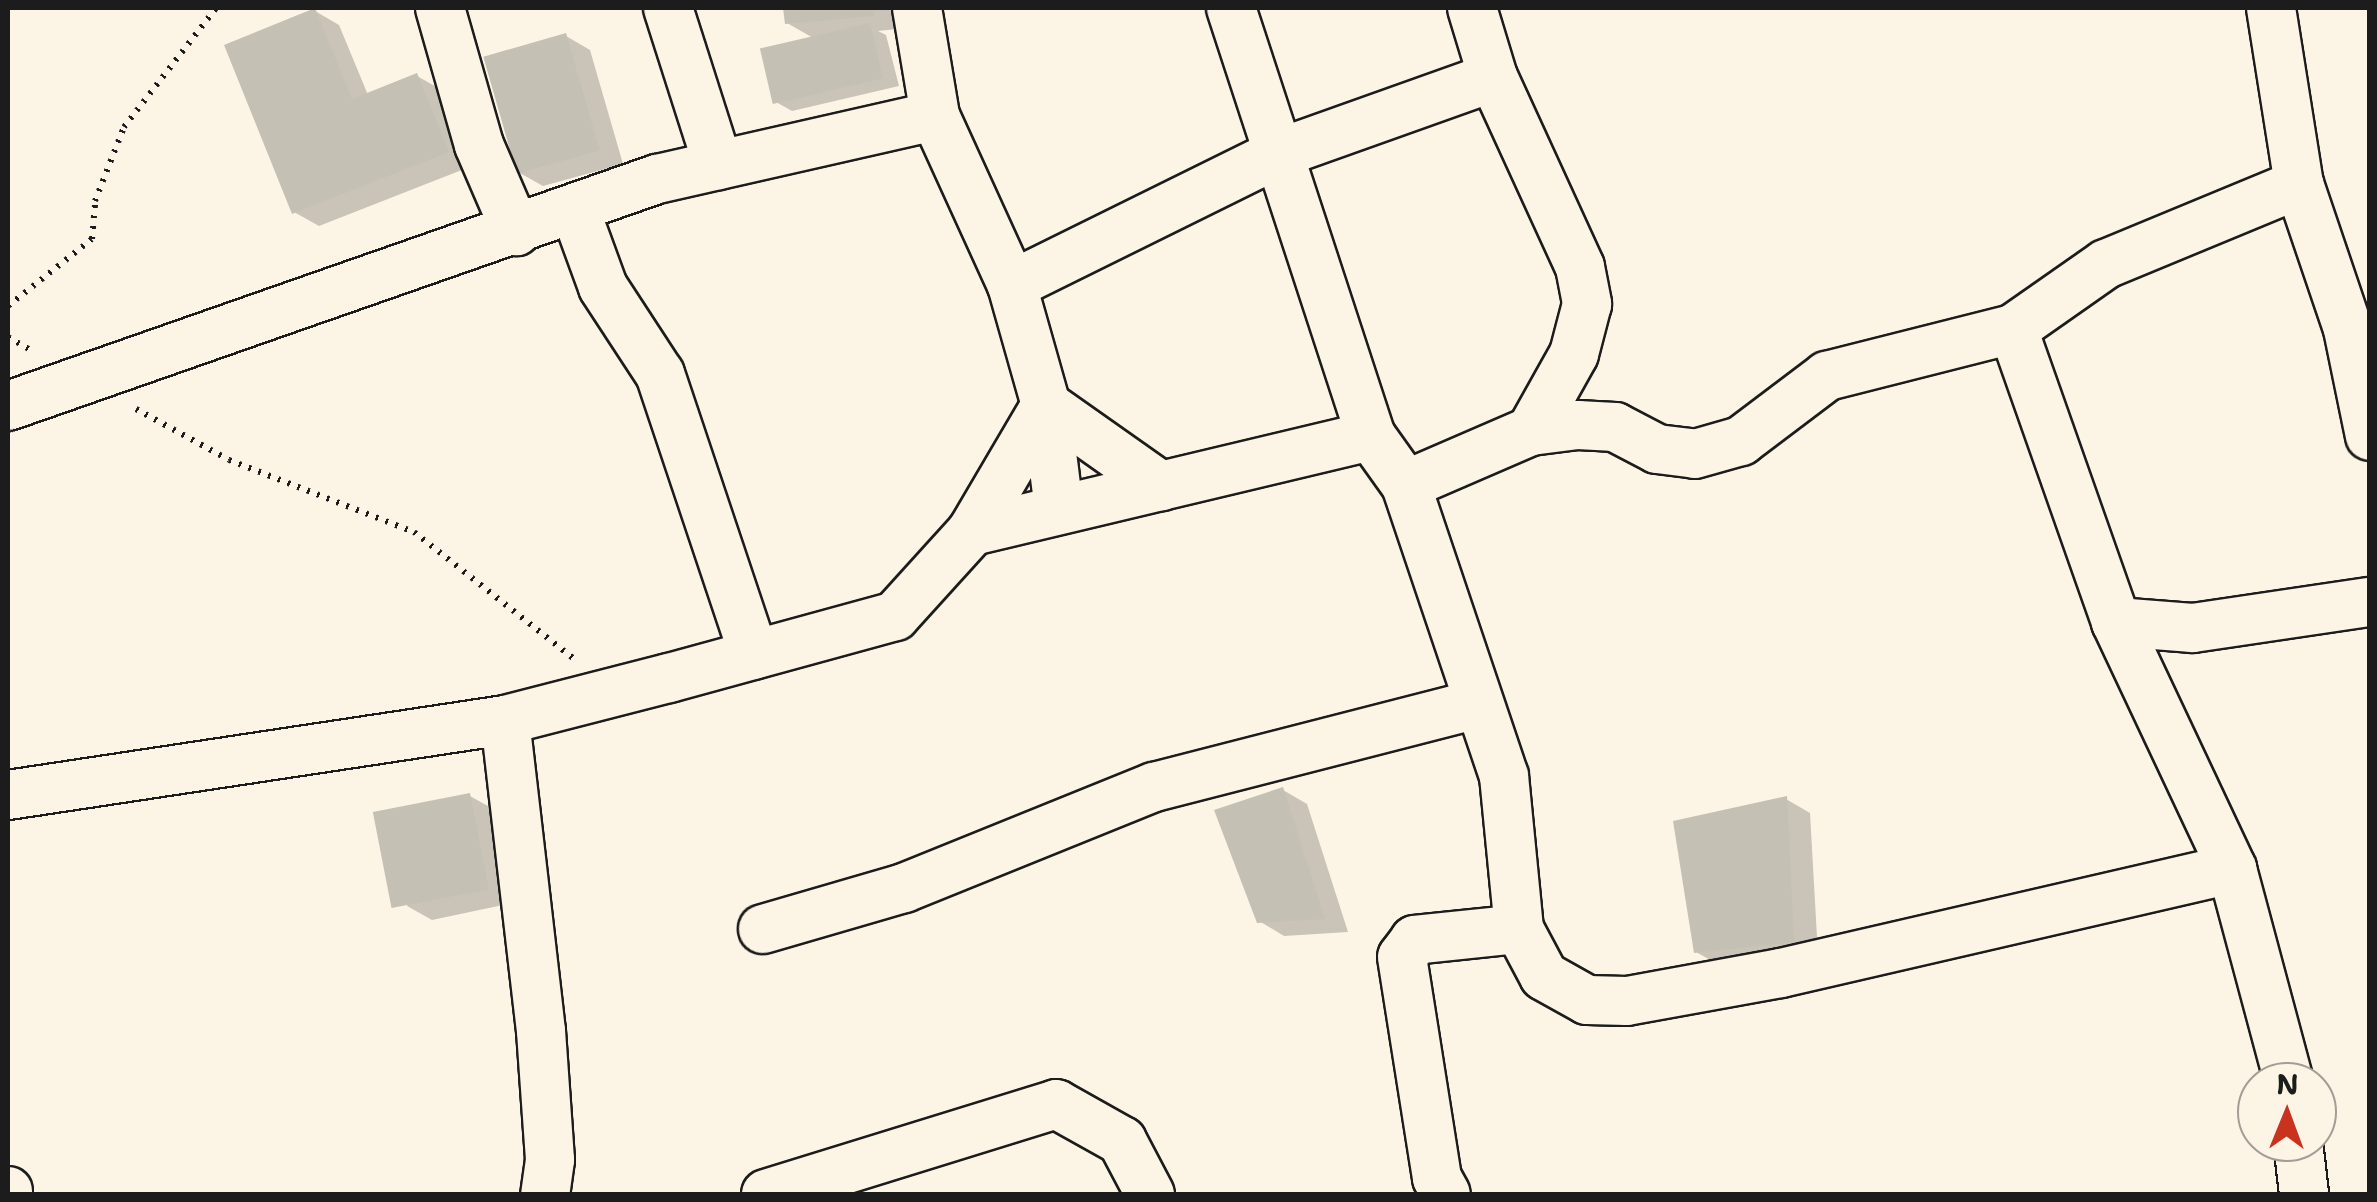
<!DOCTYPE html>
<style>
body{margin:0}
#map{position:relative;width:2377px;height:1202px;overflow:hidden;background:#fcf5e5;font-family:"Shantell Sans",sans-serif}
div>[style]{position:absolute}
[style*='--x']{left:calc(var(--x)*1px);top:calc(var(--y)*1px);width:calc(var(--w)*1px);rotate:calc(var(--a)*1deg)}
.shadow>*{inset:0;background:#0003}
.building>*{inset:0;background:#c4c0b3;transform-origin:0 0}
.path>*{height:6px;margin-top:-3px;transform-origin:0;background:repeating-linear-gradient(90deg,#1c1c1c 0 2.5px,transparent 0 10.5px)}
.roads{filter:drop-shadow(2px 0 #1c1c1c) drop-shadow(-2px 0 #1c1c1c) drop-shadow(0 2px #1c1c1c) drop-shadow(0 -2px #1c1c1c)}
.street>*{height:48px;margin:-24px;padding:0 24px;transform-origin:24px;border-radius:24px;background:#fcf5e5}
span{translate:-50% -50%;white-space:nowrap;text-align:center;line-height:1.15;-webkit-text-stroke:9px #fcf5e5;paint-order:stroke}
.frame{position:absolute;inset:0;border:10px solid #1c1c1c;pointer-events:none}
.north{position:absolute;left:2237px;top:1062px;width:100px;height:100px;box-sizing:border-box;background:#fcf5e5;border:2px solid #a29e95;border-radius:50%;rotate:1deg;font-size:28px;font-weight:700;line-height:40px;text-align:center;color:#1c1c1c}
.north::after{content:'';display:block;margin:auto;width:35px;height:45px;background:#c8321e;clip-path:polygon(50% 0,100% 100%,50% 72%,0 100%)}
</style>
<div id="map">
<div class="shadow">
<div style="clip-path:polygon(786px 8px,895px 8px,897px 29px,878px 31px,886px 35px,899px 86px,792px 111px,776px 102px,815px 39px,787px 23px)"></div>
<div style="clip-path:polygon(315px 11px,339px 25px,368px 95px,417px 76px,442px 90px,472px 166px,319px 226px,294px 212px)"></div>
<div style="clip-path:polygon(566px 36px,590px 50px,623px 164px,543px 186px,518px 172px)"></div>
<div style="clip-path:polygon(1283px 790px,1307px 804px,1348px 932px,1284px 936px,1259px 921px)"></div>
<div style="clip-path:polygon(470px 796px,495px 810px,512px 903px,432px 920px,407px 906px)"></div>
<div style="clip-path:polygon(1786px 799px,1810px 813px,1818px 955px,1721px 966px,1696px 952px)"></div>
</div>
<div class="building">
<div style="clip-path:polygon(315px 8px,352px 99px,417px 73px,449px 152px,292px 214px,224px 45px)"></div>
<div style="clip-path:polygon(783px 8px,873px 8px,874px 16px,785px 24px)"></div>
<div style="left:870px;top:23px;width:57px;height:113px;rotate:77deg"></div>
<div style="left:566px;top:33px;width:122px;height:86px;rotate:74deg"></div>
<div style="clip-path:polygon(1283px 787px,1325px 919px,1257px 923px,1214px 810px)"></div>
<div style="left:470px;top:793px;width:98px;height:99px;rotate:79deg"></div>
<div style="clip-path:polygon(1787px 796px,1794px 942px,1694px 953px,1673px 821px)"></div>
</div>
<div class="path">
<div style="--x:8;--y:306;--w:107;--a:-38.6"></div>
<div style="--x:92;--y:239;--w:38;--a:-85"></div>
<div style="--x:95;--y:201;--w:79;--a:-68.6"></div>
<div style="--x:124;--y:127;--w:150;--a:-52.3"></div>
<div style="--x:8;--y:337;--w:24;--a:30"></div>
<div style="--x:136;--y:409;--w:106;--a:28.7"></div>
<div style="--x:229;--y:460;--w:199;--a:21.3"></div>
<div style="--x:414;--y:532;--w:203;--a:38.4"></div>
</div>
<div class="roads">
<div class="street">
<div style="--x:440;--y:8;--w:142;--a:74.1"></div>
<div style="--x:479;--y:145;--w:94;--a:66.7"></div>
<div style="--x:668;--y:8;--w:165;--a:72.3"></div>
<div style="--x:917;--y:8;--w:109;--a:80.5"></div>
<div style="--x:935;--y:116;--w:186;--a:65.5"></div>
<div style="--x:1012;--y:285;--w:125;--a:74.2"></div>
<div style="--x:1046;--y:405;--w:105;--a:82.9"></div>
<div style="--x:1231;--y:8;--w:450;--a:71.9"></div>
<div style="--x:1371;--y:436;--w:60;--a:54.5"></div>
<div style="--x:1406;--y:485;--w:307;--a:71.4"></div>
<div style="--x:1504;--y:776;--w:154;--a:84.4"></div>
<div style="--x:1519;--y:929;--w:105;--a:174"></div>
<div style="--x:1415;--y:940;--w:21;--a:127"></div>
<div style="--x:1402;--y:957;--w:224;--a:81"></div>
<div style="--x:1437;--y:1178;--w:18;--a:61"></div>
<div style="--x:1472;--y:8;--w:72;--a:73.1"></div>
<div style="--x:1493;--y:77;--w:209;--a:65.4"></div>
<div style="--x:1580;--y:267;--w:38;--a:79"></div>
<div style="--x:1587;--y:304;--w:52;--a:104.6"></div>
<div style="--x:1574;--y:354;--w:88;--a:119.2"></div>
<div style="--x:2271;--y:8;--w:178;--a:81"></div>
<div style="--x:2299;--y:184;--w:153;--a:71.3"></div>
<div style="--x:2348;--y:329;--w:109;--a:78.4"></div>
<div style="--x:575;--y:210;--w:82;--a:70"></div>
<div style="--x:603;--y:287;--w:104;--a:56.8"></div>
<div style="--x:660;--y:374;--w:296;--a:71.5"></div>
<div style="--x:1012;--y:285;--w:296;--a:-26.3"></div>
<div style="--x:1277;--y:154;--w:229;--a:-19.6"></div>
<div style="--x:2013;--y:329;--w:311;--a:70.6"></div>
<div style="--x:2116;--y:622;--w:273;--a:64.8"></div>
<div style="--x:2232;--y:869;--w:220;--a:75"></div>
<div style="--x:8;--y:406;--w:688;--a:-19.28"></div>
<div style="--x:657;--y:179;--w:285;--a:-12.8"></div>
<div style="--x:1406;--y:485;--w:136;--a:-23.4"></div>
<div style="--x:1531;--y:431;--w:47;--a:-7.3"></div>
<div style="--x:1578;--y:425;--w:37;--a:3"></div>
<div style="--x:1615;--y:427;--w:47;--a:27.6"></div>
<div style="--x:1657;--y:449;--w:38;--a:7"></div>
<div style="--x:1695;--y:454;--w:48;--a:-15.8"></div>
<div style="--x:1741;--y:441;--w:108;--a:-37.1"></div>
<div style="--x:1827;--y:376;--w:192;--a:-14.2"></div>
<div style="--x:2013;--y:329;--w:113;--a:-35"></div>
<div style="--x:2106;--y:264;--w:209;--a:-22.5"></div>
<div style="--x:972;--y:531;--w:146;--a:-59.6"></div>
<div style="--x:1046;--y:405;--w:141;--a:35.2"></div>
<div style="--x:2116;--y:622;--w:77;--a:4.5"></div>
<div style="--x:2193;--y:628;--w:179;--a:-8.4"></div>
<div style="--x:505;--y:720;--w:313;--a:83.4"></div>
<div style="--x:541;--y:1031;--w:129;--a:86"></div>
<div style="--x:550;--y:1160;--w:34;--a:98"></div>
<div style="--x:8;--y:795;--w:503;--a:-8.58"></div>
<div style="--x:505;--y:720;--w:169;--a:-14.4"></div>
<div style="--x:669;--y:678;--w:234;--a:-15.3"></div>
<div style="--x:895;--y:616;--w:115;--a:-47.8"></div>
<div style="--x:972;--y:531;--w:410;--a:-13.4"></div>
<div style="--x:763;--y:929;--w:147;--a:-16.2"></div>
<div style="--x:904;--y:888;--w:270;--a:-22"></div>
<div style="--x:1154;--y:787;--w:333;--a:-14.4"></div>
<div style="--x:1519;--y:929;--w:53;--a:62"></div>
<div style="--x:1544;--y:976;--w:49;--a:29.2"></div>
<div style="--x:1587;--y:1000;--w:40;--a:1.4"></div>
<div style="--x:1627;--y:1001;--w:157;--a:-10.3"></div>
<div style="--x:1781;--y:973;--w:463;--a:-13"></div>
<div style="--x:2298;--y:1142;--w:52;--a:83.4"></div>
<div style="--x:8;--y:1191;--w:3;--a:90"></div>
<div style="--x:766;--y:1194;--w:304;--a:-17.2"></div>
<div style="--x:1056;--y:1104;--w:76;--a:29.3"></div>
<div style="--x:1122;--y:1141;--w:60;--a:62.2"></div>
</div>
</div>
<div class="frame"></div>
<div class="north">N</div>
</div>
